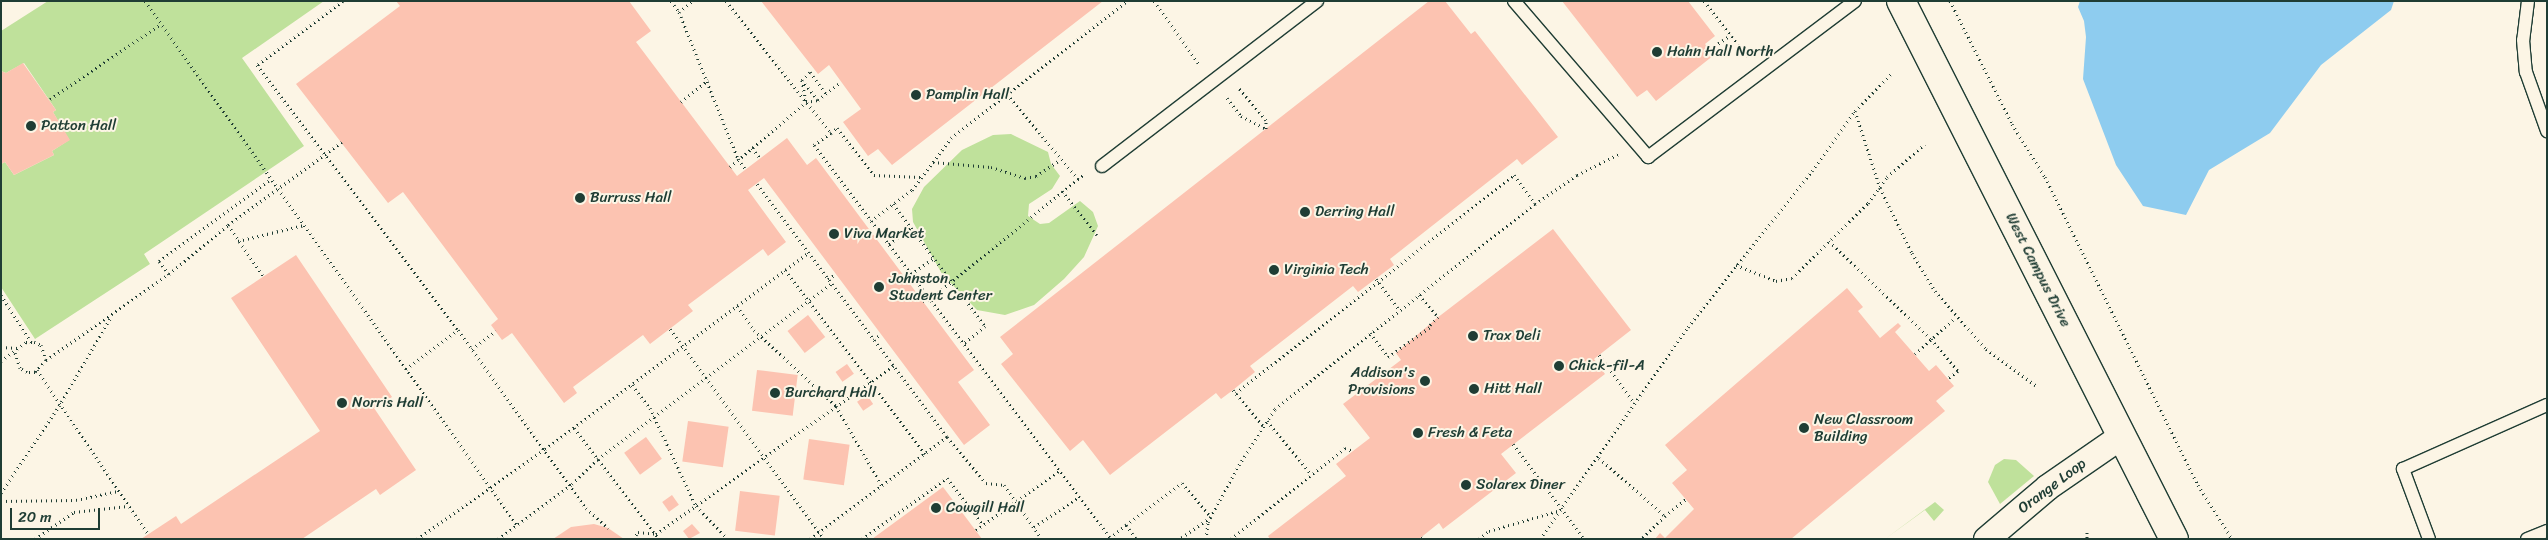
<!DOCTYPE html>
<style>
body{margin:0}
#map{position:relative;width:2548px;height:540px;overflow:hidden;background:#fcf5e5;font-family:Sriracha,sans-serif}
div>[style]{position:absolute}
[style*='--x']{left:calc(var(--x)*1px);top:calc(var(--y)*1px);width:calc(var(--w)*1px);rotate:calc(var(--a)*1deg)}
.green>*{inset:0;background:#bfe19b}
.water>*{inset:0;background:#8eccef}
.building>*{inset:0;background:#fcc3b1;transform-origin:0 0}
.path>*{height:3px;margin-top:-1.5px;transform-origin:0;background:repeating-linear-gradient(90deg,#1f3d34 0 1px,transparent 0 5px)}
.roads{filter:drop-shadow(1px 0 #1f3d34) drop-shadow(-1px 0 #1f3d34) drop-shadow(0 1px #1f3d34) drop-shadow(0 -1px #1f3d34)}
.service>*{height:12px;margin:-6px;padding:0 6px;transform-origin:6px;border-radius:6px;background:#fcf5e5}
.minor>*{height:25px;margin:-12.5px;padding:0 12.5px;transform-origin:12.5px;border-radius:12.5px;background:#fcf5e5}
.tertiary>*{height:28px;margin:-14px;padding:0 14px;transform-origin:14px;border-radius:14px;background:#fcf5e5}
.dots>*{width:14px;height:14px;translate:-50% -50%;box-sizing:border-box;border:2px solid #fcf5e5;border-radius:50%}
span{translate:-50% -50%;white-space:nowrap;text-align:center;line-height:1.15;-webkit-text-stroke:4px #fcf5e5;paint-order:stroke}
.poi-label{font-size:15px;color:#1f3d34}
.left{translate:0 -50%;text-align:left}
.right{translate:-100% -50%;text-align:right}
.street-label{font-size:15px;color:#1f3d34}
.frame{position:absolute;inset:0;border:2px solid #1f3d34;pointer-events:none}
.scale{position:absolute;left:10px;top:508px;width:90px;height:22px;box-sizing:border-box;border:2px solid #1f3d34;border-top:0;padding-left:6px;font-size:15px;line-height:18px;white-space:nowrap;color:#1f3d34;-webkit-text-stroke:4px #fcf5e5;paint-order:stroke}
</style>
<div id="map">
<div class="green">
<div style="clip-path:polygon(48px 1px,324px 1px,242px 58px,304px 146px,144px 254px,150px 264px,35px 339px,1px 287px,1px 164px,5px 162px,14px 175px,54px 155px,52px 151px,69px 140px,53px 112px,56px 110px,24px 63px,6px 73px,1px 71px,1px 31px)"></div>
<div style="clip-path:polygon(1011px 134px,1048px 152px,1051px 164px,1060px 176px,1052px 189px,1029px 204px,1028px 216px,1040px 224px,1049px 223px,1080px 201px,1093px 212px,1098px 226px,1084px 257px,1064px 279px,1034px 305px,1005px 315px,977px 310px,942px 274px,913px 222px,912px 209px,924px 187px,962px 150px,993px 135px)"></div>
<div style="clip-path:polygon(2004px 459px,2016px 460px,2034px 476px,2000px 504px,1988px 482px,1995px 465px)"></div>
<div style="clip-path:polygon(1935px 502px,1944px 510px,1934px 521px,1925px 510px,1885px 539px)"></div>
</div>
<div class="water">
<div style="clip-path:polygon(2080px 1px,2394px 1px,2391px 10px,2321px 65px,2270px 133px,2209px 170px,2186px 215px,2143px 206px,2116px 165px,2083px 79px,2086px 37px,2084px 21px,2078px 7px)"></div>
</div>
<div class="building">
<div style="clip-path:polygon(396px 1px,629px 1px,651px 31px,636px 42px,737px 176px,787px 138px,807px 165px,816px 158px,974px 370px,958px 382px,990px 425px,964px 445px,764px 178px,748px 190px,786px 242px,768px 256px,763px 249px,688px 305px,693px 311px,650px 344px,643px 335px,573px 387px,577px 393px,564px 403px,512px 333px,502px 340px,491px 325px,498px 319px,403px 192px,388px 203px,296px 84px,400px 6px)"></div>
<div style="clip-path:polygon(761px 1px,1103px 1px,892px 165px,878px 149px,868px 156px,843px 122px,861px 109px,829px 65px,818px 74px)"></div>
<div style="clip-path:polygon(1429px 1px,1445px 1px,1471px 34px,1475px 31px,1558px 137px,1522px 165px,1517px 159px,1390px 259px,1394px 265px,1358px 292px,1353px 286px,1250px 366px,1255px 372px,1233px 390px,1221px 399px,1216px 393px,1110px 475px,1083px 440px,1070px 451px,1001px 364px,1013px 354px,1000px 337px)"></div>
<div style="clip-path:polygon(1562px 1px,1688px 1px,1715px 36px,1705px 44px,1714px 55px,1656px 101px,1647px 90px,1637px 97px)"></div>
<div style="clip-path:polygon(23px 63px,56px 110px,53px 112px,70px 140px,52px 151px,54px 155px,14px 175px,5px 162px,1px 164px,1px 71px,6px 73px)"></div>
<div style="clip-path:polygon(1553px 229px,1631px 330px,1594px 359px,1605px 374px,1501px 454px,1516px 473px,1443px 529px,1439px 523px,1419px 539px,1270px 539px,1268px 536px,1346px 476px,1336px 464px,1370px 438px,1343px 404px,1401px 360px,1396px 353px,1437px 318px)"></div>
<div style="clip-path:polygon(296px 255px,392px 397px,374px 408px,416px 470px,380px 495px,376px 489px,302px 539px,141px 539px,176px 516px,181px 524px,320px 431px,231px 298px)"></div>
<div style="clip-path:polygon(1847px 288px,1863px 307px,1858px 311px,1880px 338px,1898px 323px,1901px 326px,1895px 332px,1929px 371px,1936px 365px,1954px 386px,1936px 401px,1945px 411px,1791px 539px,1655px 539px,1660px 533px,1665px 538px,1694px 509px,1672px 483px,1687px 470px,1665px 445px)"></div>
<div style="left:808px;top:315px;width:28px;height:26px;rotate:52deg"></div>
<div style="left:847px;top:364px;width:12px;height:14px;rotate:55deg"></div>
<div style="left:757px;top:370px;width:41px;height:41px;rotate:7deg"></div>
<div style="left:867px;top:395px;width:11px;height:12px;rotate:56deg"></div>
<div style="left:688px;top:421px;width:41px;height:41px;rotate:8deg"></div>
<div style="left:646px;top:437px;width:27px;height:27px;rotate:54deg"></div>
<div style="left:809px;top:439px;width:41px;height:41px;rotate:8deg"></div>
<div style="clip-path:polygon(943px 487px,982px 539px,872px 539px)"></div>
<div style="left:740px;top:491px;width:40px;height:40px;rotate:7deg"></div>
<div style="left:672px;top:495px;width:12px;height:12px;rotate:55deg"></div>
<div style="clip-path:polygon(594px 524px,608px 528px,624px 539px,553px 539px,571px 527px)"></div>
<div style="clip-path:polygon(692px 524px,700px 533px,689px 539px,683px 531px)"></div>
</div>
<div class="path">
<div style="--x:145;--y:1;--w:643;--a:54.63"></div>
<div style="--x:343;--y:1;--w:107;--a:143.3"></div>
<div style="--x:257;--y:65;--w:333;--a:52.8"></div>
<div style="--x:458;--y:330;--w:219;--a:54.3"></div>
<div style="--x:586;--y:508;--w:30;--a:42"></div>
<div style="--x:671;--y:1;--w:14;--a:54"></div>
<div style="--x:679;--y:12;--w:158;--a:68.1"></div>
<div style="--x:738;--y:159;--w:14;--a:54"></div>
<div style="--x:726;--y:1;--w:169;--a:51.5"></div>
<div style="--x:831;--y:133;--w:21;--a:145"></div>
<div style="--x:814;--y:145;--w:475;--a:53"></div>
<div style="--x:1100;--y:524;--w:17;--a:54"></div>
<div style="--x:1110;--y:538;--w:21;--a:-39"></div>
<div style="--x:1126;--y:525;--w:17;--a:54"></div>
<div style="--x:1154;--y:1;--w:77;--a:54.5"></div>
<div style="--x:1704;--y:1;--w:70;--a:52"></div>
<div style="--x:1950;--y:1;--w:138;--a:63.2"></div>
<div style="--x:2012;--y:124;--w:62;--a:58.1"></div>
<div style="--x:2045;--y:177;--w:344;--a:63.6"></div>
<div style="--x:2198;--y:485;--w:64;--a:57.8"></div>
<div style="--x:679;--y:12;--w:18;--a:-38"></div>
<div style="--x:1710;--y:49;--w:25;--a:-34"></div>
<div style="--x:802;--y:80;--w:22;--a:80"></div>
<div style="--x:806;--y:102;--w:12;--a:-9"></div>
<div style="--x:818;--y:100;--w:29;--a:-38"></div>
<div style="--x:1007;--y:94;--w:111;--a:50.1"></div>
<div style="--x:1227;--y:98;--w:23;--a:52"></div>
<div style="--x:1241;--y:116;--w:28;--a:27"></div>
<div style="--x:1266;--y:129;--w:9;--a:-90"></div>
<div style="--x:1266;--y:120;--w:43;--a:-130.3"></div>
<div style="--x:50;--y:99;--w:134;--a:-34"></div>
<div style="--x:818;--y:100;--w:26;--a:-129"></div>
<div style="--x:802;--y:80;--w:11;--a:-45"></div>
<div style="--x:810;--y:72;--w:27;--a:54"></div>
<div style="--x:681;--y:102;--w:35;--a:-39"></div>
<div style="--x:1855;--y:111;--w:81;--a:72"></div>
<div style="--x:1880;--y:188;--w:72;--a:63.8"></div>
<div style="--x:1912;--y:253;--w:44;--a:58.8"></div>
<div style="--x:1935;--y:291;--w:77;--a:48.7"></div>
<div style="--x:1986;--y:349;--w:64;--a:36.2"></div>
<div style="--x:831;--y:133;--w:8;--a:-40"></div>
<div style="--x:837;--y:128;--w:60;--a:51.8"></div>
<div style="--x:874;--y:175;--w:46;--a:2.5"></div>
<div style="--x:752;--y:148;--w:13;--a:51"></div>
<div style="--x:933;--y:162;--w:58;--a:4.9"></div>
<div style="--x:991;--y:167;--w:36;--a:18"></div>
<div style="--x:1025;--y:178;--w:11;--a:-10"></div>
<div style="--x:1036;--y:176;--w:30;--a:-34"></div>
<div style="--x:730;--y:167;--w:100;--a:-40.5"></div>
<div style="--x:757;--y:184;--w:316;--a:53.1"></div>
<div style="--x:947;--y:437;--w:60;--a:49.7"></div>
<div style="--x:986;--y:483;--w:18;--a:6"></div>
<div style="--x:1004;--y:485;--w:66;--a:54.9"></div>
<div style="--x:1062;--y:191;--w:56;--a:51.5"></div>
<div style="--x:893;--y:204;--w:153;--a:53"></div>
<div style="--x:985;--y:326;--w:27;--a:141"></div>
<div style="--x:871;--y:221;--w:51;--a:-37.1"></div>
<div style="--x:912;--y:190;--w:65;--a:-53.1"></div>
<div style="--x:951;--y:138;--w:223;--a:-37.9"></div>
<div style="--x:228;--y:225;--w:62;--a:55.5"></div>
<div style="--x:238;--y:241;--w:68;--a:-13.6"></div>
<div style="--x:1829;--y:241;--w:141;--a:43.9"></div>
<div style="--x:1931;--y:339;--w:42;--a:49.8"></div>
<div style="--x:1958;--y:371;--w:14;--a:144"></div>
<div style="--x:889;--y:244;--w:27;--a:-36"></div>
<div style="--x:1736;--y:265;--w:43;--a:21.8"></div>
<div style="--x:1776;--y:281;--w:16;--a:-11"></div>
<div style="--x:1792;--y:278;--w:107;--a:-44.6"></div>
<div style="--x:1868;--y:203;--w:32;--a:-54"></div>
<div style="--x:1887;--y:177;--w:50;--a:-41"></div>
<div style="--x:785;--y:270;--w:231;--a:52.7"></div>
<div style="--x:169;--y:274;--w:16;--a:-128"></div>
<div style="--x:159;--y:261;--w:139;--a:-36.2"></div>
<div style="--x:911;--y:274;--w:28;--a:-35"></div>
<div style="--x:828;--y:279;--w:9;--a:-32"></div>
<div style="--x:1376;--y:279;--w:38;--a:53"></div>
<div style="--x:1;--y:295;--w:56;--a:57.4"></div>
<div style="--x:1419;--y:295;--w:29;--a:49"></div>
<div style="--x:1438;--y:317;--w:14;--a:135"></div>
<div style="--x:923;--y:301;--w:7;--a:-16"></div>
<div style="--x:930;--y:299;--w:197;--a:-39"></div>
<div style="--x:737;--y:306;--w:29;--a:55"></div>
<div style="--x:754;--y:330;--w:112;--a:42.8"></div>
<div style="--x:836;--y:406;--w:92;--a:60.1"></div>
<div style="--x:670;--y:329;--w:260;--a:53.7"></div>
<div style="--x:1370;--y:333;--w:30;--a:53"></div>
<div style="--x:1388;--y:357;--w:52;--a:-35.5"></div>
<div style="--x:874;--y:340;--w:9;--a:-41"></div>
<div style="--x:1;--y:347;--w:17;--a:3"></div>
<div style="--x:472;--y:349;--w:30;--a:-37"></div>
<div style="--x:1915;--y:354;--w:55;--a:-42.1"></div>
<div style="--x:1599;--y:355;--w:59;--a:53.9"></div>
<div style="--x:46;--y:360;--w:150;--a:-35"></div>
<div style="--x:169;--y:274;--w:77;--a:-39.7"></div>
<div style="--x:228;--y:225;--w:141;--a:-36.1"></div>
<div style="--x:1;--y:361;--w:31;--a:-37"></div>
<div style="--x:26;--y:342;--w:8;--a:0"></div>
<div style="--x:34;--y:342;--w:8;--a:23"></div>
<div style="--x:41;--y:345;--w:16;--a:72"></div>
<div style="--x:46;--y:360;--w:16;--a:133"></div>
<div style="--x:35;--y:372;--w:8;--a:180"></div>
<div style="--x:27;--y:372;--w:8;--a:-150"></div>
<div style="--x:20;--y:368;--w:16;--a:-108"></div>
<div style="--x:406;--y:369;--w:65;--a:-36.9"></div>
<div style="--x:37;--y:370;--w:198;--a:55.9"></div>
<div style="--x:632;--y:385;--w:29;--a:52"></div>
<div style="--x:650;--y:408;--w:108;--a:64.9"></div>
<div style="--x:696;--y:506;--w:46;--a:45.9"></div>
<div style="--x:1233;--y:390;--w:48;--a:50"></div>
<div style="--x:1236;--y:393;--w:353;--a:-38.1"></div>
<div style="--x:1514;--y:175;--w:36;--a:54"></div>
<div style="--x:1535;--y:204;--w:51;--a:-34.6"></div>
<div style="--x:1577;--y:175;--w:47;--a:-26.6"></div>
<div style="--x:1267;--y:421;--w:70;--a:50.2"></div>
<div style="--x:574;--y:428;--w:140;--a:52.6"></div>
<div style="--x:1513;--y:444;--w:119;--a:53.2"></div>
<div style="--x:1599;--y:458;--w:88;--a:41.3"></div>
<div style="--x:1665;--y:516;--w:33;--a:136"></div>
<div style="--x:1;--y:493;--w:105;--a:-56.3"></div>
<div style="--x:59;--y:406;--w:103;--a:-59.7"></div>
<div style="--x:1;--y:501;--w:75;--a:-0.8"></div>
<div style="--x:76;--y:500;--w:43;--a:-12.1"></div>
<div style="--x:1665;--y:516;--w:27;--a:-39"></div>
<div style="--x:1126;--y:525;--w:70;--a:-36.9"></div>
<div style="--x:1182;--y:483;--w:45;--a:49.5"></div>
<div style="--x:1211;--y:517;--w:38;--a:145"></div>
<div style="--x:1034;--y:527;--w:54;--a:-33.7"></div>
<div style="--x:976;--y:530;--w:103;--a:-35.5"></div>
<div style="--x:2087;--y:532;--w:7;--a:90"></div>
<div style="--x:1421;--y:537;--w:3;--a:45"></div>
<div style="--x:35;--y:539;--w:47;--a:-34.7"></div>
<div style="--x:74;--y:512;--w:54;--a:-6.3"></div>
<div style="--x:417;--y:539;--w:156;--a:-35.1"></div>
<div style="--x:545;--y:449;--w:328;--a:-36.7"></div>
<div style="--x:498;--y:539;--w:92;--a:-36.6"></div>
<div style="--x:572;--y:484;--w:36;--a:-44"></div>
<div style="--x:598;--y:459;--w:291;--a:-36.9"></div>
<div style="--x:633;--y:539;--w:9;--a:-54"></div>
<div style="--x:638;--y:532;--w:18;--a:6"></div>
<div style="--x:656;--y:534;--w:291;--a:-35.3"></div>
<div style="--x:810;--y:539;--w:171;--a:-36.7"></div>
<div style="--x:862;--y:539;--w:105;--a:-35.7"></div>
<div style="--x:947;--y:478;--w:59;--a:52.5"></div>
<div style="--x:1206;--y:539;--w:17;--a:-83"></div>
<div style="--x:1208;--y:522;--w:65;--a:-61.5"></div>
<div style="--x:1239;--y:465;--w:67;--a:-57.3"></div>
<div style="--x:1275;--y:409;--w:331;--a:-38.3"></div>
<div style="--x:1231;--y:539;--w:146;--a:-38.6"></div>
<div style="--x:1345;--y:448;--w:9;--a:21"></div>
<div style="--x:1479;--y:539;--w:13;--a:-39"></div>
<div style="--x:1489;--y:531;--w:75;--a:-16.3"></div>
<div style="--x:1540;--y:539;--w:259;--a:-55.1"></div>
<div style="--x:1688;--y:327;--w:199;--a:-51.5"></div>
<div style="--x:1812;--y:171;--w:74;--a:-54.4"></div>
<div style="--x:1855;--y:111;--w:52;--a:-45.8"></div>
</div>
<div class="roads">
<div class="service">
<div style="--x:1514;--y:1;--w:206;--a:49.3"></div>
<div style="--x:1648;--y:157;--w:259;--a:-37"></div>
<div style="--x:2528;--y:1;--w:39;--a:97"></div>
<div style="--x:2523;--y:40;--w:32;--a:85"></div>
<div style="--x:2526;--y:72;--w:63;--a:70.4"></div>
<div style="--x:1102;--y:166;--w:271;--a:-37.5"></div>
<div style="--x:2429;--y:539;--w:75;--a:-110.4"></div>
<div style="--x:2403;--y:469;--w:158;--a:-24"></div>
<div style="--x:2527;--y:539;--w:22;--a:-22"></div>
</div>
<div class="minor">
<div style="--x:1986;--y:539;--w:80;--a:-40.4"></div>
<div style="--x:2047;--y:487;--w:90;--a:-34.6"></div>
</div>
<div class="tertiary">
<div style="--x:1901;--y:1;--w:603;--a:63.1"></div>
</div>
</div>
<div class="dots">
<div style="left:1657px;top:52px;background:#1f3d34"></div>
<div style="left:916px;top:95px;background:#1f3d34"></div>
<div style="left:31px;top:126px;background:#1f3d34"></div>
<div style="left:580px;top:198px;background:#1f3d34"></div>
<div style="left:1305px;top:212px;background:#1f3d34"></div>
<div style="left:834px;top:234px;background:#1f3d34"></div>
<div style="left:1274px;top:270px;background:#1f3d34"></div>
<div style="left:879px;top:287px;background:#1f3d34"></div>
<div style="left:1473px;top:336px;background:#1f3d34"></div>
<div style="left:1559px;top:366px;background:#1f3d34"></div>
<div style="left:1425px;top:381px;background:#1f3d34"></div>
<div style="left:1474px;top:389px;background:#1f3d34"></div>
<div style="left:775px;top:393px;background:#1f3d34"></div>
<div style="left:342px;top:403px;background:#1f3d34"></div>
<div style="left:1804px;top:428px;background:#1f3d34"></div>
<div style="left:1418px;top:433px;background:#1f3d34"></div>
<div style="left:1466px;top:485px;background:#1f3d34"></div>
<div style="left:936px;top:508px;background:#1f3d34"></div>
</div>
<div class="poi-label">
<span class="left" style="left:1667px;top:52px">Hahn Hall North</span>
<span class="left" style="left:926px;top:95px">Pamplin Hall</span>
<span class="left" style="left:41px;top:126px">Patton Hall</span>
<span class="left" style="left:590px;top:198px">Burruss Hall</span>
<span class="left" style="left:1315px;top:212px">Derring Hall</span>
<span class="left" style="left:844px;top:234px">Viva Market</span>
<span class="left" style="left:1284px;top:270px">Virginia Tech</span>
<span class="left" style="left:889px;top:287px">Johnston<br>Student Center</span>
<span class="left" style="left:1483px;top:336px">Trax Deli</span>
<span class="left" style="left:1569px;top:366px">Chick-fil-A</span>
<span class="right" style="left:1415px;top:381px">Addison's<br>Provisions</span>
<span class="left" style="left:1484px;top:389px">Hitt Hall</span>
<span class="left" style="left:785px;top:393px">Burchard Hall</span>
<span class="left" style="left:352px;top:403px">Norris Hall</span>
<span class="left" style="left:1814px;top:428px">New Classroom<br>Building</span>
<span class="left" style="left:1428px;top:433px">Fresh &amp; Feta</span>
<span class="left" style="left:1476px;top:485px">Solarex Diner</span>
<span class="left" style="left:946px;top:508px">Cowgill Hall</span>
</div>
<div class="street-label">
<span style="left:2038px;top:270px;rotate:63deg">West Campus Drive</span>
<span style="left:2052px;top:486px;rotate:-37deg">Orange Loop</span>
</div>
<div class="frame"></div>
<div class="scale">20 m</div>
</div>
